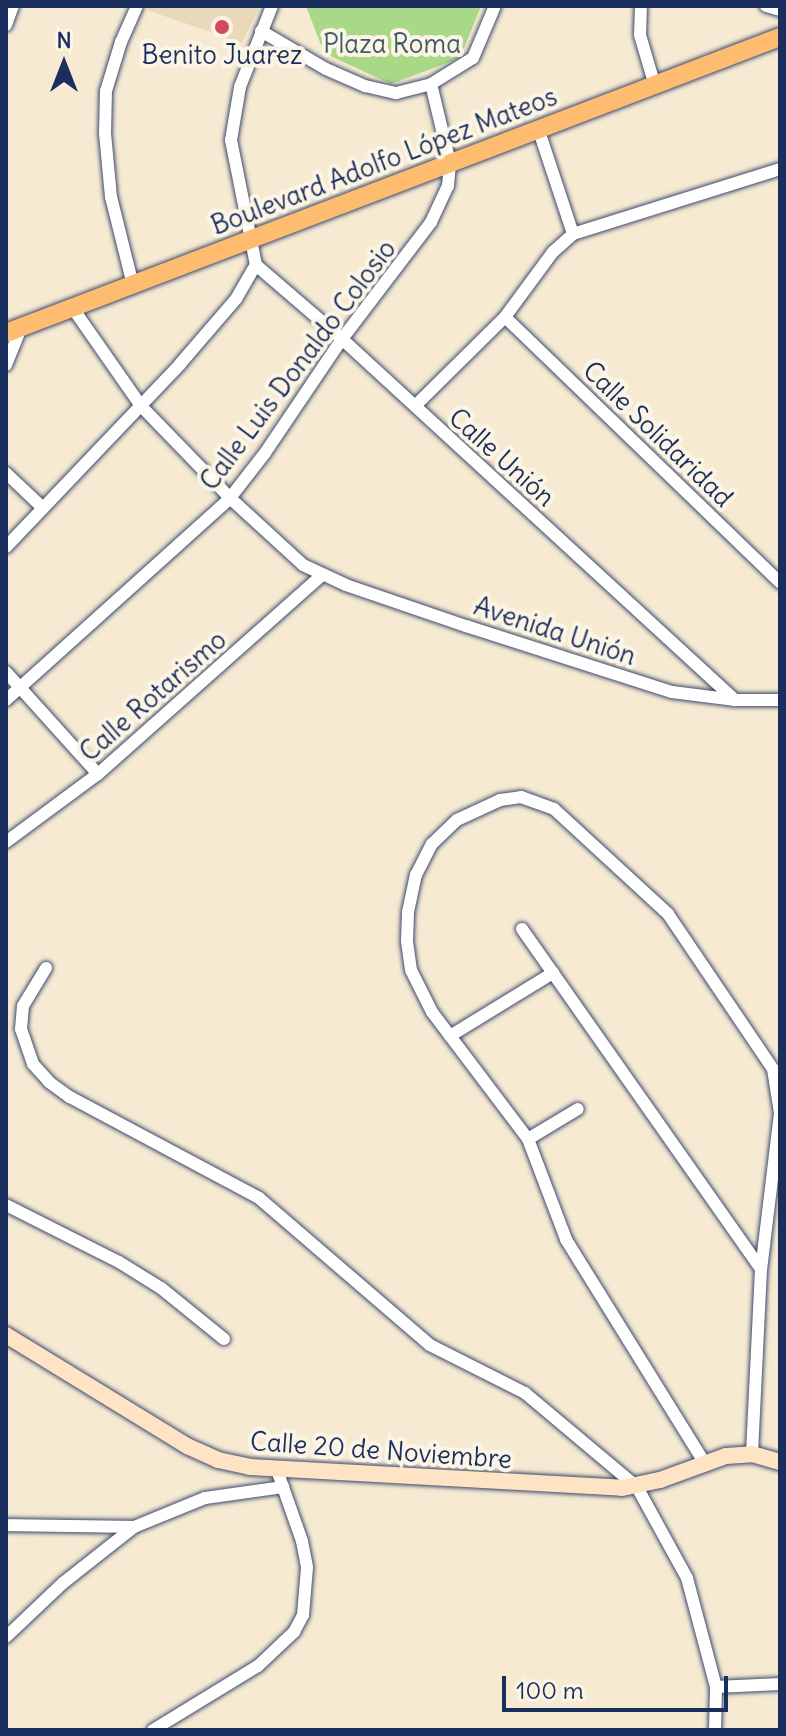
<!DOCTYPE html>
<html>
<head>
<meta charset="utf-8">
<style>
	body { margin:0 }
	#map { position:relative; width:786px; height:1736px; overflow:hidden; background:#f6ead2; font-family:Delius,sans-serif }
	div>[style] { position:absolute }
	.built>* { inset:0; background:#ead8ba }
	.green>* { inset:0; background:#a9d987 }
	.roads { filter:drop-shadow(0 0 2px #3c4b6f) drop-shadow(0 0 2px #3c4b6f) }
	.street>* { height:12px; margin:-6px; padding:0 6px; transform-origin:6px; border-radius:6px; background:#fff }
	.secondary>* { height:16px; margin:-8px; padding:0 8px; transform-origin:8px; border-radius:8px; background:#fee4c5 }
	.primary>* { height:18px; margin:-9px; padding:0 9px; transform-origin:9px; border-radius:9px; background:#fdbc6f }
	.dots>* { width:22px; height:22px; translate:-50% -50%; box-sizing:border-box; border:4px solid #fcf5e5; border-radius:50% }
	span { translate:-50% -50%; white-space:nowrap; text-align:center; line-height:1.15; -webkit-text-stroke:8px #fcf5e5; paint-order:stroke }
	.park-label { font-size:26px; color:#3e5a68 }
	.poi-label { font-size:26px; color:#1b2f5e }
	.street-label { font-size:26px; color:#1b2f5e }
	.frame { position:absolute; inset:0; border:8px solid #1b2f5e; pointer-events:none }
	.north { position:absolute; left:24px; top:24px; width:80px; height:80px; -webkit-text-stroke:6px #fcf5e5; paint-order:stroke; rotate:0deg; font-size:22px; font-weight:700; line-height:32px; text-align:center; color:#1b2f5e }
	.north::after { content:''; display:block; margin:auto; width:28px; height:36px; background:#1b2f5e; clip-path:polygon(50% 0,100% 100%,50% 72%,0 100%) }
	.scale { position:absolute; left:502px; top:1676px; width:226px; height:36px; box-sizing:border-box; border:4px solid #1b2f5e; border-top:0; padding-left:10px; font-size:24px; line-height:28px; white-space:nowrap; color:#1b2f5e; -webkit-text-stroke:6px #fcf5e5; paint-order:stroke }
</style>
</head>
<body>
<div id="map">
	<div class="built">
		<i style="clip-path:polygon(149px 6px,260px 6px,242px 43px,147px 10px)"></i>
	</div>
	<div class="green">
		<i style="clip-path:polygon(306px 6px,481px 6px,460px 58px,391px 84px,324px 53px)"></i>
	</div>
	<div class="roads">
		<div class="street">
			<i style="left:272px;top:6px;width:87px;rotate:111.6deg"></i>
			<i style="left:240px;top:87px;width:54px;rotate:99.6deg"></i>
			<i style="left:231px;top:140px;width:127px;rotate:78.7deg"></i>
			<i style="left:256px;top:265px;width:113px;rotate:40.7deg"></i>
			<i style="left:342px;top:339px;width:534px;rotate:42.57deg"></i>
			<i style="left:641px;top:6px;width:29px;rotate:92deg"></i>
			<i style="left:640px;top:35px;width:53px;rotate:73.6deg"></i>
			<i style="left:766px;top:6px;width:15px;rotate:16deg"></i>
			<i style="left:6px;top:25px;width:20px;rotate:-70deg"></i>
			<i style="left:261px;top:31px;width:75px;rotate:30.3deg"></i>
			<i style="left:326px;top:69px;width:43px;rotate:23.6deg"></i>
			<i style="left:365px;top:86px;width:32px;rotate:13deg"></i>
			<i style="left:396px;top:93px;width:36px;rotate:-14deg"></i>
			<i style="left:431px;top:84px;width:49px;rotate:-31.8deg"></i>
			<i style="left:473px;top:58px;width:56px;rotate:-67.1deg"></i>
			<i style="left:538px;top:128px;width:112px;rotate:71.7deg"></i>
			<i style="left:133px;top:285px;width:91px;rotate:-104deg"></i>
			<i style="left:111px;top:197px;width:63px;rotate:-95.4deg"></i>
			<i style="left:105px;top:134px;width:43px;rotate:-88.7deg"></i>
			<i style="left:106px;top:91px;width:51px;rotate:-73deg"></i>
			<i style="left:121px;top:42px;width:39px;rotate:-66deg"></i>
			<i style="left:72px;top:307px;width:121px;rotate:55.1deg"></i>
			<i style="left:141px;top:406px;width:128px;rotate:45.9deg"></i>
			<i style="left:230px;top:498px;width:99px;rotate:42.5deg"></i>
			<i style="left:303px;top:565px;width:47px;rotate:24.9deg"></i>
			<i style="left:346px;top:585px;width:127px;rotate:18.9deg"></i>
			<i style="left:466px;top:626px;width:216px;rotate:17.8deg"></i>
			<i style="left:672px;top:692px;width:64px;rotate:7.2deg"></i>
			<i style="left:735px;top:700px;width:45px"></i>
			<i style="left:505px;top:317px;width:383px;rotate:44deg"></i>
			<i style="left:6px;top:365px;width:40px;rotate:-68deg"></i>
			<i style="left:415px;top:406px;width:127px;rotate:-44.7deg"></i>
			<i style="left:505px;top:317px;width:81px;rotate:-53.6deg"></i>
			<i style="left:553px;top:252px;width:27px;rotate:-42deg"></i>
			<i style="left:573px;top:234px;width:217px;rotate:-17.4deg"></i>
			<i style="left:6px;top:473px;width:51px;rotate:43.4deg"></i>
			<i style="left:6px;top:547px;width:253px;rotate:-46.4deg"></i>
			<i style="left:180px;top:364px;width:86px;rotate:-49.3deg"></i>
			<i style="left:236px;top:299px;width:39px;rotate:-60deg"></i>
			<i style="left:6px;top:672px;width:137px;rotate:48deg"></i>
			<i style="left:6px;top:700px;width:302px;rotate:-42deg"></i>
			<i style="left:230px;top:498px;width:57px;rotate:-52.1deg"></i>
			<i style="left:265px;top:453px;width:138px;rotate:-56deg"></i>
			<i style="left:342px;top:339px;width:147px;rotate:-52.7deg"></i>
			<i style="left:431px;top:222px;width:40px;rotate:-65deg"></i>
			<i style="left:448px;top:186px;width:23px;rotate:-85deg"></i>
			<i style="left:450px;top:163px;width:81px;rotate:-103.5deg"></i>
			<i style="left:6px;top:842px;width:114px;rotate:-36.5deg"></i>
			<i style="left:98px;top:774px;width:300px;rotate:-41.6deg"></i>
			<i style="left:522px;top:929px;width:416px;rotate:54.9deg"></i>
			<i style="left:46px;top:968px;width:44px;rotate:121.2deg"></i>
			<i style="left:23px;top:1006px;width:23px;rotate:95deg"></i>
			<i style="left:21px;top:1029px;width:37px;rotate:71deg"></i>
			<i style="left:33px;top:1064px;width:24px;rotate:48deg"></i>
			<i style="left:49px;top:1082px;width:26px;rotate:36deg"></i>
			<i style="left:70px;top:1097px;width:214px;rotate:28.1deg"></i>
			<i style="left:259px;top:1198px;width:225px;rotate:40.7deg"></i>
			<i style="left:430px;top:1345px;width:106px;rotate:26.8deg"></i>
			<i style="left:525px;top:1393px;width:146px;rotate:40deg"></i>
			<i style="left:637px;top:1487px;width:104px;rotate:61.2deg"></i>
			<i style="left:687px;top:1578px;width:113px;rotate:75.1deg"></i>
			<i style="left:716px;top:1687px;width:43px;rotate:91.3deg"></i>
			<i style="left:450px;top:1036px;width:121px;rotate:-31.5deg"></i>
			<i style="left:528px;top:1139px;width:58px;rotate:-31deg"></i>
			<i style="left:6px;top:1205px;width:127px;rotate:26.8deg"></i>
			<i style="left:119px;top:1262px;width:49px;rotate:31.8deg"></i>
			<i style="left:161px;top:1288px;width:81px;rotate:39deg"></i>
			<i style="left:704px;top:1462px;width:262px;rotate:-121.8deg"></i>
			<i style="left:566px;top:1239px;width:107px;rotate:-110.8deg"></i>
			<i style="left:528px;top:1139px;width:159px;rotate:-127.1deg"></i>
			<i style="left:432px;top:1012px;width:47px;rotate:-116.6deg"></i>
			<i style="left:411px;top:970px;width:29px;rotate:-98deg"></i>
			<i style="left:407px;top:941px;width:29px;rotate:-88deg"></i>
			<i style="left:408px;top:912px;width:38px;rotate:-78deg"></i>
			<i style="left:416px;top:875px;width:35px;rotate:-63deg"></i>
			<i style="left:432px;top:844px;width:35px;rotate:-44deg"></i>
			<i style="left:457px;top:820px;width:47px;rotate:-24.9deg"></i>
			<i style="left:500px;top:800px;width:21px;rotate:-8deg"></i>
			<i style="left:521px;top:797px;width:35px;rotate:20deg"></i>
			<i style="left:554px;top:809px;width:155px;rotate:42.6deg"></i>
			<i style="left:668px;top:914px;width:187px;rotate:55.9deg"></i>
			<i style="left:773px;top:1069px;width:45px;rotate:81deg"></i>
			<i style="left:780px;top:1113px;width:157px;rotate:96.9deg"></i>
			<i style="left:761px;top:1269px;width:185px;rotate:92.8deg"></i>
			<i style="left:6px;top:1525px;width:128px;rotate:0.9deg"></i>
			<i style="left:6px;top:1637px;width:79px;rotate:-43.5deg"></i>
			<i style="left:63px;top:1583px;width:90px;rotate:-38.3deg"></i>
			<i style="left:134px;top:1527px;width:77px;rotate:-22.2deg"></i>
			<i style="left:205px;top:1498px;width:79px;rotate:-8deg"></i>
			<i style="left:716px;top:1687px;width:64px;rotate:-2.7deg"></i>
			<i style="left:153px;top:1730px;width:123px;rotate:-31.4deg"></i>
			<i style="left:258px;top:1666px;width:50px;rotate:-43.4deg"></i>
			<i style="left:294px;top:1632px;width:19px;rotate:-62deg"></i>
			<i style="left:303px;top:1615px;width:48px;rotate:-85.2deg"></i>
			<i style="left:307px;top:1567px;width:26px;rotate:-101deg"></i>
			<i style="left:302px;top:1541px;width:75px;rotate:-109.4deg"></i>
		</div>
		<div class="secondary">
			<i style="left:6px;top:1335px;width:212px;rotate:31.5deg"></i>
			<i style="left:187px;top:1446px;width:34px;rotate:24deg"></i>
			<i style="left:218px;top:1460px;width:33px;rotate:12deg"></i>
			<i style="left:250px;top:1467px;width:373px;rotate:3.2deg"></i>
			<i style="left:622px;top:1488px;width:39px;rotate:-12deg"></i>
			<i style="left:660px;top:1480px;width:70px;rotate:-20deg"></i>
			<i style="left:726px;top:1456px;width:26px;rotate:-4deg"></i>
			<i style="left:752px;top:1454px;width:29px;rotate:16deg"></i>
		</div>
		<div class="primary">
			<i style="left:6px;top:333px;width:829px;rotate:-20.93deg"></i>
		</div>
	</div>
	<div class="dots">
		<i style="left:222px;top:27px;background:#d1495b"></i>
	</div>
	<div class="park-label">
		<span style="left:392px;top:44px">Plaza Roma</span>
	</div>
	<div class="poi-label">
		<span style="left:222px;top:55px">Benito Juarez</span>
	</div>
	<div class="street-label">
		<span style="left:384px;top:161px;rotate:-21deg">Boulevard Adolfo López Mateos</span>
		<span style="left:298px;top:365px;rotate:-53deg">Calle Luis Donaldo Colosio</span>
		<span style="left:658px;top:434px;rotate:44deg">Calle Solidaridad</span>
		<span style="left:502px;top:457px;rotate:42deg">Calle Unión</span>
		<span style="left:555px;top:631px;rotate:18deg">Avenida Unión</span>
		<span style="left:153px;top:696px;rotate:-41deg">Calle Rotarismo</span>
		<span style="left:381px;top:1450px;rotate:4deg">Calle 20 de Noviembre</span>
	</div>
	<div class="frame"></div>
	<div class="north">N</div>
	<div class="scale">100 m</div>
</div>
</body>
</html>
